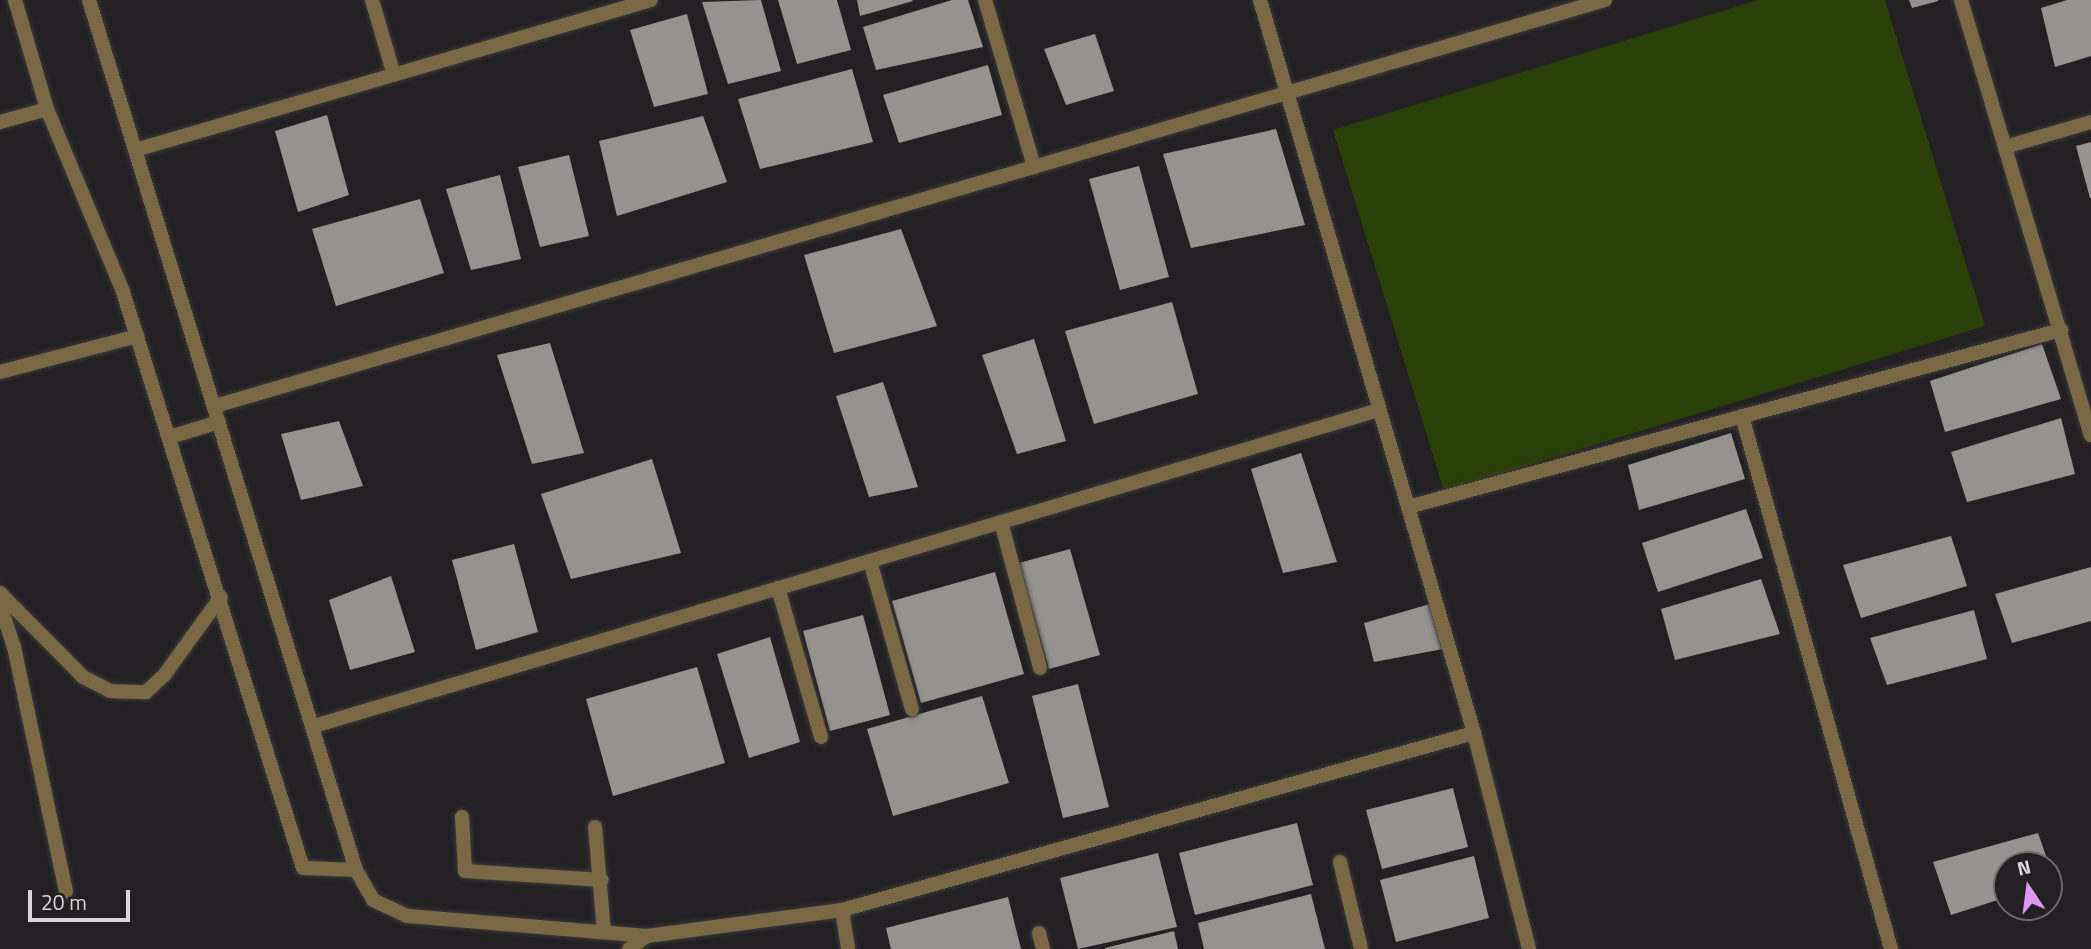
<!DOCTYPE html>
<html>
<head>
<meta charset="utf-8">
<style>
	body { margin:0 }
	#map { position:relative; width:2091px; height:949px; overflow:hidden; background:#222022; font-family:"Titillium Web",sans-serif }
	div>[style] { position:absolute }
	.green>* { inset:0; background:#2b3f08 }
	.building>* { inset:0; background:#959390 }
	.roads { filter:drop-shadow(0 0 2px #3c3a3c) drop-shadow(0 0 2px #3c3a3c) }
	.service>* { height:14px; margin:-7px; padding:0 7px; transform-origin:7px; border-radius:7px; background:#7a6845 }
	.minor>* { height:14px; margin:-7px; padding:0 7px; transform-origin:7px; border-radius:7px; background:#7a6845 }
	span { translate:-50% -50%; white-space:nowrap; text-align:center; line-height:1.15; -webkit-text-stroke:7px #222022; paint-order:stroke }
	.north { position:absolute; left:1993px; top:851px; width:70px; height:70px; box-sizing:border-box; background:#222022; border:2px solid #6b6a6b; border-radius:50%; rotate:347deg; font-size:19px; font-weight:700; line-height:28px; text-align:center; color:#d9d8d9 }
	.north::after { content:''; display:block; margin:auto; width:24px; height:32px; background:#dc99f4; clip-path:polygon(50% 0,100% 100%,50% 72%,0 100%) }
	.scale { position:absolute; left:28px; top:890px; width:102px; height:32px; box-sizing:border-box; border:4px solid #d9d8d9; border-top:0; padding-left:9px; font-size:21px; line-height:24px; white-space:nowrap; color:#d9d8d9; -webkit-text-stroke:5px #222022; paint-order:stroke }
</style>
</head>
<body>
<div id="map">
	<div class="green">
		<i style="clip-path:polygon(1758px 0,1885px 0,1985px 326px,1444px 491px,1333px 130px)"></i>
	</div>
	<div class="building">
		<i style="clip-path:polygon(761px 0,781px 71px,728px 84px,702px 2px)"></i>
		<i style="clip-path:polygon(778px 0,837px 0,851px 50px,797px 64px)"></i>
		<i style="clip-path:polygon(857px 0,912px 0,913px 1px,860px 16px)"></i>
		<i style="clip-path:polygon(952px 0,968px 0,983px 47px,876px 70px,863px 27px)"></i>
		<i style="clip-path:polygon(1909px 0,1938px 0,1938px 1px,1912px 8px)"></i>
		<i style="clip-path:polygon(2067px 0,2091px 0,2091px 56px,2055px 67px,2041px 8px)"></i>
		<i style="clip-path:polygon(687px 14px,708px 94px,654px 107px,630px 30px)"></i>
		<i style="clip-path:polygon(1095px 34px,1114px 91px,1066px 105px,1044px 49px)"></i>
		<i style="clip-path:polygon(988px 65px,1002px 115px,899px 143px,883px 95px)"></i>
		<i style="clip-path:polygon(852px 69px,873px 142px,760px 169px,738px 99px)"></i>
		<i style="clip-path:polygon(327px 115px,349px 195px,298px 212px,275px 131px)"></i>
		<i style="clip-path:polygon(703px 116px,727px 182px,617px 216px,599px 141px)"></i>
		<i style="clip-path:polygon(1276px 129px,1305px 225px,1191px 248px,1163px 154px)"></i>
		<i style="clip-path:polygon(2091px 142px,2091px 198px,2090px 198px,2076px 146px)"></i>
		<i style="clip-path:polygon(569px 155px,589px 236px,540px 247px,518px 167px)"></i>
		<i style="clip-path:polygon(1139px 166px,1169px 277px,1120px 290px,1089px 179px)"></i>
		<i style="clip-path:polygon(500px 175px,521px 259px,471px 270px,446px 189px)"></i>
		<i style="clip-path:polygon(420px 199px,444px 273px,336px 306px,312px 229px)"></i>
		<i style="clip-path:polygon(901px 229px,937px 326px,834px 353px,804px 255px)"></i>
		<i style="clip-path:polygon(1172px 302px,1198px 394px,1094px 424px,1065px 331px)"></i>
		<i style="clip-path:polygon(1034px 339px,1066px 441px,1017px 454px,982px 355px)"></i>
		<i style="clip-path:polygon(550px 343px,584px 453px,532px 464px,497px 355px)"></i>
		<i style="clip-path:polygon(2042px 344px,2061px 399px,1945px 432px,1930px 381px)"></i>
		<i style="clip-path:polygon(883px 382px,918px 487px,869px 497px,836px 396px)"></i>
		<i style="clip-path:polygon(2061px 418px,2075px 474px,1967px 502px,1951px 452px)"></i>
		<i style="clip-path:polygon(339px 421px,363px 486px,301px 500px,281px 434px)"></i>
		<i style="clip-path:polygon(1731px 433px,1745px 479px,1639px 510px,1628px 465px)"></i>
		<i style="clip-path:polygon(1301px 453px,1337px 562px,1283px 573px,1251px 469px)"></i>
		<i style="clip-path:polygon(652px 459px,681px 553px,571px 579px,541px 494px)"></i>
		<i style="clip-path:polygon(1746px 509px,1763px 558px,1658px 592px,1642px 543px)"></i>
		<i style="clip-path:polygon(1951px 536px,1967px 586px,1861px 618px,1843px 565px)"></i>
		<i style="clip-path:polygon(514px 544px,538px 632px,476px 650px,452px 560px)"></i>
		<i style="clip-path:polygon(1070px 549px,1100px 655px,1049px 669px,1019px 563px)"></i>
		<i style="clip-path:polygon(2091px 567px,2091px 621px,2012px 643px,1995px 594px)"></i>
		<i style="clip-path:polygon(995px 572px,1024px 674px,921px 703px,892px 601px)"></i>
		<i style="clip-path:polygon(391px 576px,415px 652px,350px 670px,329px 600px)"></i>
		<i style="clip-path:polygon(1761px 579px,1780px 634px,1675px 660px,1661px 609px)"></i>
		<i style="clip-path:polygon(1430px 604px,1443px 649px,1374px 662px,1364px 623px)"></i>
		<i style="clip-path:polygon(1974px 610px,1987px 659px,1887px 685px,1870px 638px)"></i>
		<i style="clip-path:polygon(863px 615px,890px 715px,830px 731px,803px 631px)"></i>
		<i style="clip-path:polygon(770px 637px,800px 742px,749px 758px,717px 654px)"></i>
		<i style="clip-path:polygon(697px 667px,725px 763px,613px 796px,586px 699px)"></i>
		<i style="clip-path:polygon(1078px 684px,1109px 807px,1063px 818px,1032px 696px)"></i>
		<i style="clip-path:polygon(982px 696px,1009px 783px,893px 816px,867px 729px)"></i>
		<i style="clip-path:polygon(1453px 788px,1468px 847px,1382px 869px,1366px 810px)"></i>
		<i style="clip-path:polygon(1297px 823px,1313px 885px,1195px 915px,1179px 853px)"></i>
		<i style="clip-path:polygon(2038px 833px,2049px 865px,2007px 865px,2007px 897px,1951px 915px,1933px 862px)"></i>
		<i style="clip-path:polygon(1158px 853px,1177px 927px,1078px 949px,1060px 878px)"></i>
		<i style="clip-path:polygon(1474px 856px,1489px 918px,1396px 942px,1380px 880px)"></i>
		<i style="clip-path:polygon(2049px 868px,2054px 882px,2049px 884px)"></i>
		<i style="clip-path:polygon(1311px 894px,1325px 949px,1204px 949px,1198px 923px)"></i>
		<i style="clip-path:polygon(1008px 897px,1021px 949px,891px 949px,886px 928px)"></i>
		<i style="clip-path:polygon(1174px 931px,1178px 949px,1105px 949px,1105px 948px)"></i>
	</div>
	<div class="roads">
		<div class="service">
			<i style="left:842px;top:910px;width:39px;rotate:81deg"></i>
			<i style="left:629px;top:949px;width:22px;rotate:-36deg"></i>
		</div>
		<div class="minor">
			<i style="left:15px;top:0;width:114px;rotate:73.6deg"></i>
			<i style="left:89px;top:0;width:910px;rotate:72.94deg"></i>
			<i style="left:356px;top:870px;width:34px;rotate:60deg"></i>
			<i style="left:373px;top:900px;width:38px;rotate:25deg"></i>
			<i style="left:408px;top:916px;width:240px;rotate:4.8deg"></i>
			<i style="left:647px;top:936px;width:197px;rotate:-7.6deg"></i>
			<i style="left:842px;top:910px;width:656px;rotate:-15.65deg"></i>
			<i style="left:372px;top:0;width:78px;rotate:73.7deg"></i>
			<i style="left:985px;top:0;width:174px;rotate:73.6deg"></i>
			<i style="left:1260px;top:0;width:764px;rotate:73.72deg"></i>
			<i style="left:1474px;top:733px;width:223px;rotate:75.7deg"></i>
			<i style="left:1961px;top:0;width:454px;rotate:73.4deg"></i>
			<i style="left:0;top:122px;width:49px;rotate:-15.5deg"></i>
			<i style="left:47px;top:109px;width:198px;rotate:67.4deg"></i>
			<i style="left:123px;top:292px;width:603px;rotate:72.65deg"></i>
			<i style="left:303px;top:868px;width:53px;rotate:2.2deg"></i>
			<i style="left:2005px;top:147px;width:90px;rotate:-16.2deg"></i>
			<i style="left:135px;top:150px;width:537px;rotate:-16.21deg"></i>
			<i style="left:0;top:372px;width:142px;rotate:-14.7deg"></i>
			<i style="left:215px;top:406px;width:1448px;rotate:-16.28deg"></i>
			<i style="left:1742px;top:416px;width:553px;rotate:74.38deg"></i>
			<i style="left:170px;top:437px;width:51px;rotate:-17deg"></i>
			<i style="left:1408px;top:507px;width:677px;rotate:-15.17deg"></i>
			<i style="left:1001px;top:522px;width:151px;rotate:75deg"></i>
			<i style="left:870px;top:561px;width:154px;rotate:74.2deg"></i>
			<i style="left:778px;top:588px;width:155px;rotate:73.9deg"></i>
			<i style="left:0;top:593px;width:118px;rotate:45.3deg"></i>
			<i style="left:83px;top:677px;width:30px;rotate:27deg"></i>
			<i style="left:110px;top:691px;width:36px;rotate:2deg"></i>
			<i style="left:146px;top:692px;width:26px;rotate:-43deg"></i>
			<i style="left:165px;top:674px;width:95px;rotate:-54deg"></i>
			<i style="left:0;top:605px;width:44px;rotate:71.6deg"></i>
			<i style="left:14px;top:647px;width:250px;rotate:78deg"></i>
			<i style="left:314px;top:726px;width:1111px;rotate:-16.53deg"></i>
			<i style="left:462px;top:817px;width:54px;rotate:86.8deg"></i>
			<i style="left:465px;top:871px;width:137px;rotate:3.8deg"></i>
			<i style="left:595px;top:827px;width:105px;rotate:85.1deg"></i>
			<i style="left:1340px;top:862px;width:89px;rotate:76.4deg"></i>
			<i style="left:1039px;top:933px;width:16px;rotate:76deg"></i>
		</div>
	</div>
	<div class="north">N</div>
	<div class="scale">20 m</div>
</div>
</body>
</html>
